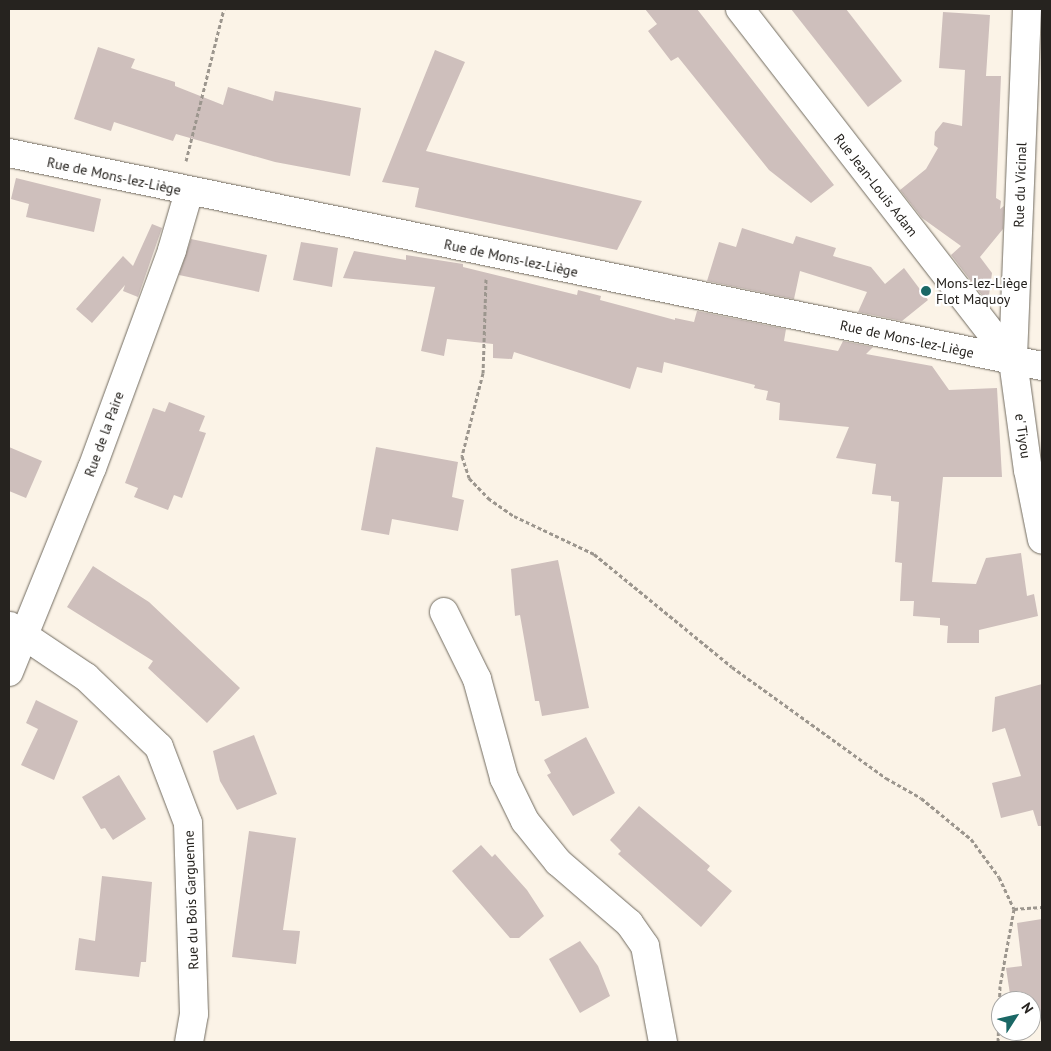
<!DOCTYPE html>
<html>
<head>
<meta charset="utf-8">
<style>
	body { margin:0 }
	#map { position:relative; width:1051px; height:1051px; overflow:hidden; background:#fbf3e7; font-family:"PT Sans",sans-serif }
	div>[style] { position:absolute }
	.building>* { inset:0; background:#cebfbc }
	.path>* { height:3px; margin-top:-1.5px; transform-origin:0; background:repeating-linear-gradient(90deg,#9c968e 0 4px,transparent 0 6.5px) }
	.roads { filter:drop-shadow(0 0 1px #716b60) drop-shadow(0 0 1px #716b60) }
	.minor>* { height:28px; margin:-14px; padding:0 14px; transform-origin:14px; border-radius:14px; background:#fff }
	.dots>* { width:14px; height:14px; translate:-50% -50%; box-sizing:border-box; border:2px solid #fff; border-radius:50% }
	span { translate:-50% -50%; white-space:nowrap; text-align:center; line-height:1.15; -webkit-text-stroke:4.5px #fff; paint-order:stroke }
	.street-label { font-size:14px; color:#26231f }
	.poi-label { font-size:14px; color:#26231f }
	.left { translate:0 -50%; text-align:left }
	.frame { position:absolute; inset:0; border:10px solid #26231f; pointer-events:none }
	.north { position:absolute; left:991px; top:991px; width:50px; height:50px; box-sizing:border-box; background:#fff; border:1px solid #a8a7a5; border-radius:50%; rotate:55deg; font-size:14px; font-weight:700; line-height:20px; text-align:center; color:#26231f }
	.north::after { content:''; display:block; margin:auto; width:18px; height:22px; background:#1a6765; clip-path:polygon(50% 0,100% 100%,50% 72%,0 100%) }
</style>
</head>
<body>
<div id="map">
	<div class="building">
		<i style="clip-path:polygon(645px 9px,697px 9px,834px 185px,811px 203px,769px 170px,678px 57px,671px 61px,648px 31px,657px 24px)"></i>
		<i style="clip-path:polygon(791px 9px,846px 9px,902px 81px,868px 107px)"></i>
		<i style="clip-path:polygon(943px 12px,990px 15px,986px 76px,1001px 76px,996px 198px,1001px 201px,1000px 209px,1004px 206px,1003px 229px,980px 257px,992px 273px,988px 303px,951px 255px,961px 246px,922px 218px,900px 190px,926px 169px,938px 148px,934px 145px,935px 132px,943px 122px,962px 126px,965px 70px,939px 68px)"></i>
		<i style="clip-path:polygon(98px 47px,135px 59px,131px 68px,175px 82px,175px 86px,223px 105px,228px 87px,273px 101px,275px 91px,361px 108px,350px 176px,275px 162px,176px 134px,173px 141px,114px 122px,111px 131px,74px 119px)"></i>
		<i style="clip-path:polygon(435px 50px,465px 62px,426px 151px,642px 201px,617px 250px,415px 207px,419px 188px,382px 182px)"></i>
		<i style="clip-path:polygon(16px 178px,101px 199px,94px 232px,26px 217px,29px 204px,11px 199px)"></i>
		<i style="clip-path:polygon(152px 224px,162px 228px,138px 297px,123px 291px,125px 285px,92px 323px,76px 309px,123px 256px,133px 266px)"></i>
		<i style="clip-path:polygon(742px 228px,793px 244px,796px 236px,836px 248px,833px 256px,871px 267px,885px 284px,904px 268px,928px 300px,902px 321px,858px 312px,867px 292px,800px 271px,794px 299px,707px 281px,719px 242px,736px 247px)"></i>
		<i style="clip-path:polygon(191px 239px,267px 255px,259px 292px,179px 275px)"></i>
		<i style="clip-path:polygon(301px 242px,338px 248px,332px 287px,293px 280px)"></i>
		<i style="clip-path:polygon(354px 251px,406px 260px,406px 255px,463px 264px,463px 267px,577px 295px,578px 290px,601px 296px,600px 300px,675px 320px,675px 318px,694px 322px,697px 311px,786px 329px,784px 341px,838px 351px,843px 341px,873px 347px,866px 354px,932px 366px,949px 390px,997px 388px,1002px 477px,943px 477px,932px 582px,976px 584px,986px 558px,1021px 553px,1027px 596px,1034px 594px,1038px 616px,979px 630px,979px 643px,947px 643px,948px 626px,940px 625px,940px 618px,913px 616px,914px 601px,900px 601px,902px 563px,895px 562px,899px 502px,891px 501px,891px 496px,872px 494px,876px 464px,836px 458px,849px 427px,779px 420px,780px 403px,766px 400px,768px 391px,754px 388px,755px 385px,664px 362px,662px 373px,637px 367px,630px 389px,514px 352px,512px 359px,493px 358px,493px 344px,447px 339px,444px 356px,421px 351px,435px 287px,343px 278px)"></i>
		<i style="clip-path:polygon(169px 402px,205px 416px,199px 431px,206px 433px,182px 498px,174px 495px,168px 510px,134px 497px,138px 488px,125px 483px,153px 408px,165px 412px)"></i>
		<i style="clip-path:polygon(9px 447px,42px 461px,26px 498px,9px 491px)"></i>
		<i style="clip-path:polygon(376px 447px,458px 462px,452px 497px,464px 500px,458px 531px,392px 519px,389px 535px,361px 530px)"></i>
		<i style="clip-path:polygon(558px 560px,589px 708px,542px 716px,539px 701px,535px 701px,520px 615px,515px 616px,511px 569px)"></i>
		<i style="clip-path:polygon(93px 566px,149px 602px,240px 688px,207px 723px,148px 668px,153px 661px,67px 607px)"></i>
		<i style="clip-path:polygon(1042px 684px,1042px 826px,1038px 826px,1033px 810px,1001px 818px,992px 783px,1021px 776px,1005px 728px,992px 732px,995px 697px)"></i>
		<i style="clip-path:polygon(36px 700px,78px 721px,54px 780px,21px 765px,38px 729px,26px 723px)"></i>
		<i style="clip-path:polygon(254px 735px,277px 794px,237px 810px,220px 781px,213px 751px)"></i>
		<i style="clip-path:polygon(586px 737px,615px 793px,573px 816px,547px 775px,551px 773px,544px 760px)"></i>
		<i style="clip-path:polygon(119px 775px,146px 819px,113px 840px,105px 828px,101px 829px,82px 797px)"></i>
		<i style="clip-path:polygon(639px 806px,710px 866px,707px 870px,732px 891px,701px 927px,618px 854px,621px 851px,610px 840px)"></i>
		<i style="clip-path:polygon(249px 831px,296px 838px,283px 930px,300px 931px,296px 964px,232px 957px)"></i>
		<i style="clip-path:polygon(481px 845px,492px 857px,495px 854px,527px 890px,544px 916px,519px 938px,510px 938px,452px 871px)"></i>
		<i style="clip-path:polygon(102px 876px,152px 882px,146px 962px,141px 962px,139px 977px,75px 970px,79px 938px,95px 941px)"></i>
		<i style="clip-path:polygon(1042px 919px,1042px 1015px,1031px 1015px,1031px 1001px,1011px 1001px,1006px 968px,1022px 966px,1017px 923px)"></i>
		<i style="clip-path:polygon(580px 941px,598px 966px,610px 996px,580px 1013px,549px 959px)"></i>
	</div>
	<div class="path">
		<i style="left:186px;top:161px;width:157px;rotate:-76deg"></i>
		<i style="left:486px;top:279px;width:94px;rotate:91.8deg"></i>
		<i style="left:483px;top:373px;width:86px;rotate:104.2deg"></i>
		<i style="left:462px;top:456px;width:23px;rotate:72deg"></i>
		<i style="left:469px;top:478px;width:28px;rotate:46deg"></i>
		<i style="left:488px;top:498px;width:32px;rotate:35deg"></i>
		<i style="left:514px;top:516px;width:89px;rotate:25.4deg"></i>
		<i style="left:594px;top:554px;width:178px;rotate:39.3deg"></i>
		<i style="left:732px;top:667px;width:190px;rotate:35.8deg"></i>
		<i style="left:886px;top:778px;width:40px;rotate:29.7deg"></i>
		<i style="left:921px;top:798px;width:65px;rotate:39.4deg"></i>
		<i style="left:971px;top:839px;width:47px;rotate:53.6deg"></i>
		<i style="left:999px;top:877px;width:35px;rotate:65deg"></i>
		<i style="left:1014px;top:909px;width:78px;rotate:100.3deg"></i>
		<i style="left:1000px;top:986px;width:56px;rotate:92deg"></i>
		<i style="left:1014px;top:909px;width:28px;rotate:-4deg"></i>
	</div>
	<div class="roads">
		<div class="minor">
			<i style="left:740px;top:9px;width:445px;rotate:52.2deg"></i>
			<i style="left:1027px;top:9px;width:352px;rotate:92.3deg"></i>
			<i style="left:1013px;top:361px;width:110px;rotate:82.2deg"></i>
			<i style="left:1028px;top:470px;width:71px;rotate:78.7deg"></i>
			<i style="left:9px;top:153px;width:1055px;rotate:11.65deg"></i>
			<i style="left:444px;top:612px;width:75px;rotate:63.8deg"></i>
			<i style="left:477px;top:679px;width:103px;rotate:74.7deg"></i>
			<i style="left:504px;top:778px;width:48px;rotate:64deg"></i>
			<i style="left:525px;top:821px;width:53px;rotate:51.2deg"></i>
			<i style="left:558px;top:862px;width:94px;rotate:40.7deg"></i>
			<i style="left:629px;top:923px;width:28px;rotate:55deg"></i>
			<i style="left:645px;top:946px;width:98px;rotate:79.4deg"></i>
			<i style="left:10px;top:626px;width:92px;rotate:33.9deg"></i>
			<i style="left:86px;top:677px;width:101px;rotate:43.8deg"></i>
			<i style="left:159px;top:747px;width:81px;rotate:69.1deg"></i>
			<i style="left:188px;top:823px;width:191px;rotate:88.2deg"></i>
			<i style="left:194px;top:1014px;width:28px;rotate:100deg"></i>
			<i style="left:9px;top:672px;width:220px;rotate:-67.9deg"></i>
			<i style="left:92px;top:468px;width:232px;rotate:-69.8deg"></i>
			<i style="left:172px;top:250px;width:60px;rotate:-73.7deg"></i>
		</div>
	</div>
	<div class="dots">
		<i style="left:926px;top:291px;background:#1a6765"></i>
	</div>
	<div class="street-label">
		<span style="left:114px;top:176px;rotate:12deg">Rue de Mons-lez-Liège</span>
		<span style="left:876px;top:185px;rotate:52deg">Rue Jean-Louis Adam</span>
		<span style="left:1020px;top:185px;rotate:-88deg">Rue du Vicinal</span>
		<span style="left:511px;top:258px;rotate:12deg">Rue de Mons-lez-Liège</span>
		<span style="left:907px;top:339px;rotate:12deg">Rue de Mons-lez-Liège</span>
		<span style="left:104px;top:434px;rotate:-70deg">Rue de la Paire</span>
		<span style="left:1023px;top:436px;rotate:82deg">e' Tiyou</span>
		<span style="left:191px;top:900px;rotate:-92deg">Rue du Bois Garguenne</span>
	</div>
	<div class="poi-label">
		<span class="left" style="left:936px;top:291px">Mons-lez-Liège<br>Flot Maquoy</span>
	</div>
	<div class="frame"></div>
	<div class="north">N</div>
</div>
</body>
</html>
